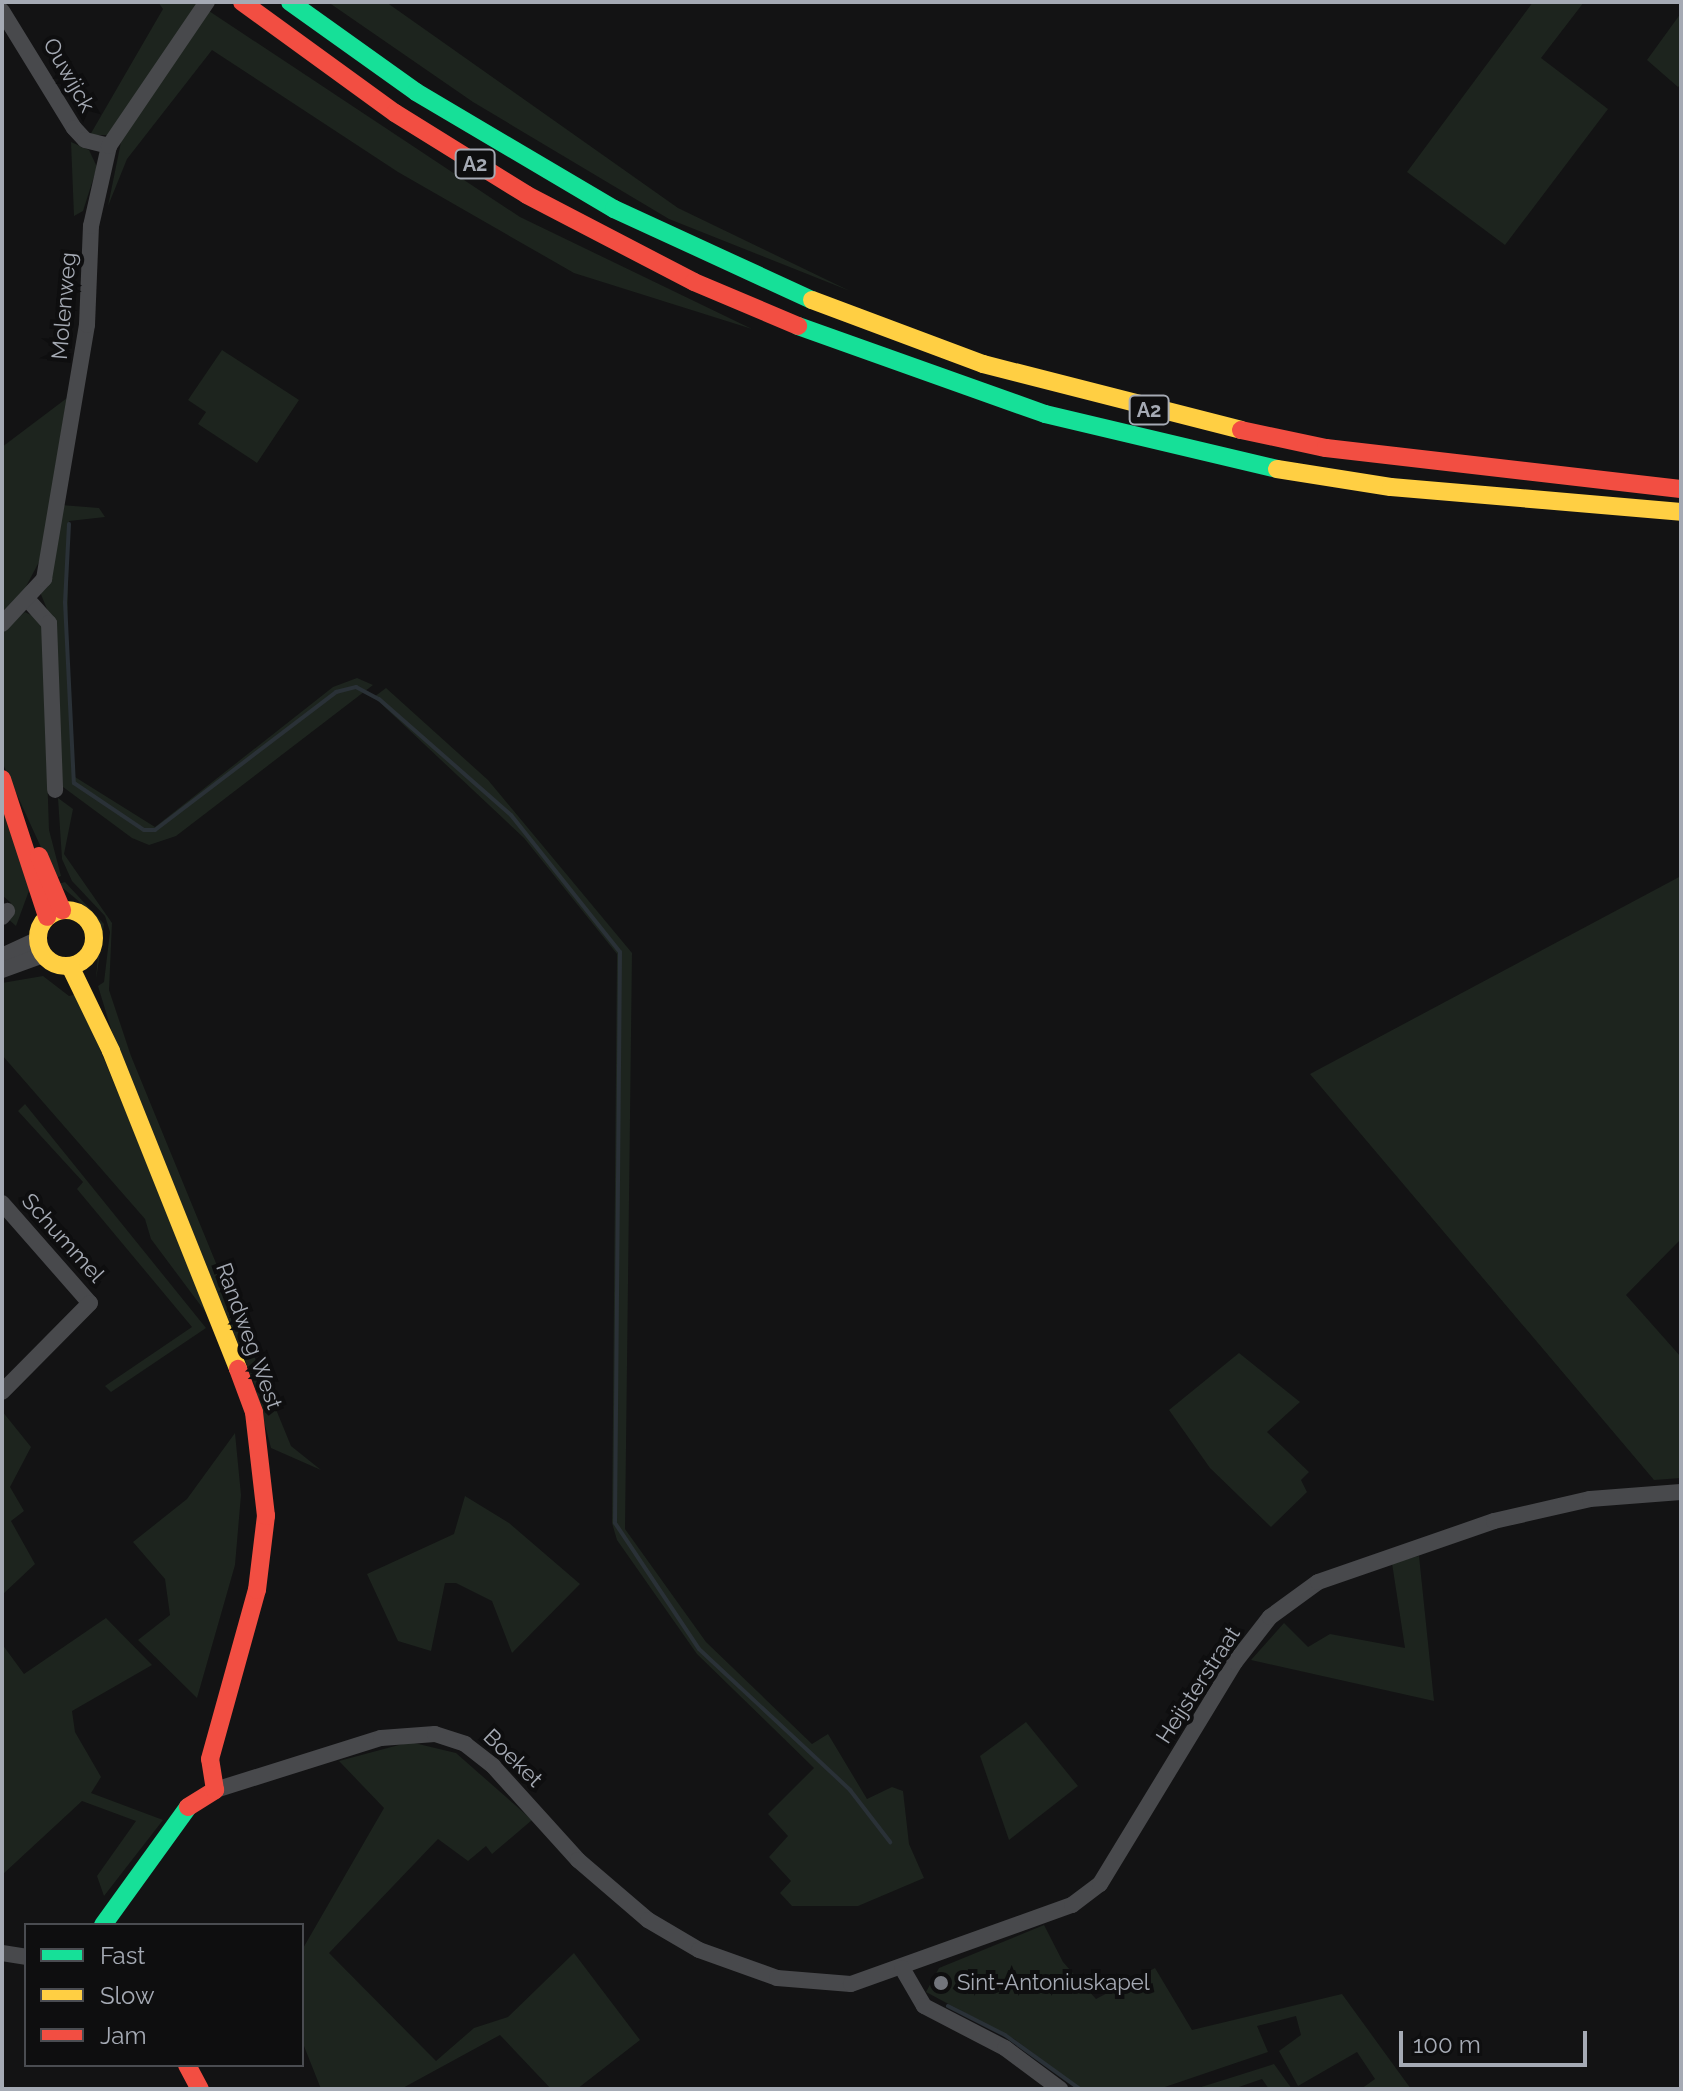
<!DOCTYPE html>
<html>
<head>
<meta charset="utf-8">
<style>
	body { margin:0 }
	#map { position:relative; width:1683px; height:2091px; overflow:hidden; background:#131314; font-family:Raleway,sans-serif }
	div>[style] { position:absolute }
	.green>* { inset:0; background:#1d241e }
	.stream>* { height:4px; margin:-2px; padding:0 2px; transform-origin:2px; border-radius:2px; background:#2a3137 }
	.street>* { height:16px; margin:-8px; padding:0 8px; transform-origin:8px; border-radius:8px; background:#48494c }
	.fast>* { height:18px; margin:-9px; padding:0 9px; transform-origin:9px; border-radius:9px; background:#16e098 }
	.slow>* { height:18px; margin:-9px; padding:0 9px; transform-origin:9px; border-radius:9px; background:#ffcf43 }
	.slow>.ring { margin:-9px; padding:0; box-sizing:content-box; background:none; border:18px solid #ffcf43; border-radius:50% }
	.jam>* { height:18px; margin:-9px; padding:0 9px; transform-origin:9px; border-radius:9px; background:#f24e42 }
	.dots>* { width:22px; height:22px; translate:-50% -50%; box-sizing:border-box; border:4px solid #0e0e0f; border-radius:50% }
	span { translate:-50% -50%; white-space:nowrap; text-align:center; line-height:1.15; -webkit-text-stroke:8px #0e0e0f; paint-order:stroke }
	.shield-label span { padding:2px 6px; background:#0e0e0f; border:2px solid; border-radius:6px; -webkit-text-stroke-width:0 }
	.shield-label { font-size:20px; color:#a5aab4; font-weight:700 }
	.street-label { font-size:22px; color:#a5aab4 }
	.poi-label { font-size:22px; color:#a5aab4 }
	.left { translate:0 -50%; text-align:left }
	.frame { position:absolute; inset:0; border:4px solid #a5aab4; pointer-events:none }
	.legend { position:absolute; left:24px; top:1923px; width:280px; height:144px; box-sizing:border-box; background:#0e0e0f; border:2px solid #4a4c51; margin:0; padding:10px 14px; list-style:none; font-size:24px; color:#a5aab4 }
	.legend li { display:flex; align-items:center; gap:16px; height:40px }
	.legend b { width:40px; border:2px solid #4a4c51 }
	.scale { position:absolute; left:1399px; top:2031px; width:188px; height:36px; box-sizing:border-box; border:4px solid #a5aab4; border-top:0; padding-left:10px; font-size:24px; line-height:28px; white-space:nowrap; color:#a5aab4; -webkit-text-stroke:6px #0e0e0f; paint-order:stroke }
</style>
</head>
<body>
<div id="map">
	<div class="green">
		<i style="clip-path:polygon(158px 2px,199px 4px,109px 135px,90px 135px,163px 9px)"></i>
		<i style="clip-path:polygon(328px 2px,386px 2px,678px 208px,850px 291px,669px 219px,473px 102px)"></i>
		<i style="clip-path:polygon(1533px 2px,1584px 2px,1541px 58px,1608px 109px,1505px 245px,1407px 172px)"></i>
		<i style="clip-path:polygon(209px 11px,520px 217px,752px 329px,574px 273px,398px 172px,212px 50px,127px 159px,108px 206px,122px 137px)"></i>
		<i style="clip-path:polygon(1681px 13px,1681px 84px,1678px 87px,1647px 60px)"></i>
		<i style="clip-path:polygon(71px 142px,89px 150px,97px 167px,83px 211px,74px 216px)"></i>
		<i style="clip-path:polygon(222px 350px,299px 400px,257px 463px,198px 424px,206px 412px,188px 400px)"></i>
		<i style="clip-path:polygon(67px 398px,40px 560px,20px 598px,2px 612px,2px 447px)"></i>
		<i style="clip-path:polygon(61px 505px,99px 508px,105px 517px,69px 521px,67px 651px,75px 777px,155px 827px,333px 687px,357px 678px,373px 685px,176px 836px,149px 845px,132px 838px,59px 784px,49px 614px,40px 592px)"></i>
		<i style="clip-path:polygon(25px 612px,42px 621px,49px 830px,61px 876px,55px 878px,2px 762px,2px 631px)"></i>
		<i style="clip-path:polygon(386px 688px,488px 780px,632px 953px,625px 1529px,706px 1642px,812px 1744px,828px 1734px,867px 1799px,892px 1787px,903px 1791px,909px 1844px,924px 1878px,858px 1906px,792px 1906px,780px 1893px,791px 1881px,769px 1857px,788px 1836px,768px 1814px,814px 1768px,697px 1654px,617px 1540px,612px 1523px,617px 954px,524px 838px,374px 697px)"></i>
		<i style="clip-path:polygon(2px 798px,30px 888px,16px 926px,7px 918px,11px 903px,2px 895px)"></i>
		<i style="clip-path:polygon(58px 798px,73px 809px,64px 854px,112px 923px,109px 990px,131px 1056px,291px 1446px,321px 1470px,271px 1448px,254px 1383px,112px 1032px,98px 986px,104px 982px,110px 932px,105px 916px,72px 881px,62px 859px)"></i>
		<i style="clip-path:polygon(1681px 876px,1681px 1239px,1626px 1295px,1681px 1357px,1681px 1478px,1654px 1480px,1310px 1074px)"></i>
		<i style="clip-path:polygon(65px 882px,104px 924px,96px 980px,100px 928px,93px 913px,58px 884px)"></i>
		<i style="clip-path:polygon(43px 976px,69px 996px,77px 994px,213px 1322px,151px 1239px,145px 1219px,2px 1055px,2px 983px)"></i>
		<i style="clip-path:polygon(25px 1104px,206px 1328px,111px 1392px,105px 1386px,192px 1327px,77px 1189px,83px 1182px,18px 1111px)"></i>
		<i style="clip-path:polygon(1239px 1353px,1300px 1402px,1267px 1432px,1309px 1472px,1301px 1480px,1307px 1492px,1271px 1527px,1210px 1468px,1169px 1410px)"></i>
		<i style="clip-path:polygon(2px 1411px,31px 1447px,10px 1487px,24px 1511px,11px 1521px,35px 1564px,2px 1595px)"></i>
		<i style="clip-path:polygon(235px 1433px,241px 1495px,235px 1565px,197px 1698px,138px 1640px,170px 1615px,165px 1579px,133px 1542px,187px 1499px)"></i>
		<i style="clip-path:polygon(465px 1496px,509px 1523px,580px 1584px,512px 1653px,492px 1601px,456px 1583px,445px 1583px,431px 1651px,398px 1641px,367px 1574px,454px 1534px)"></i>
		<i style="clip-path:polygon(1419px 1556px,1434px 1701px,1251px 1660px,1284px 1623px,1308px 1647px,1330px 1634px,1405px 1648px,1392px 1563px)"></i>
		<i style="clip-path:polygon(106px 1618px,152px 1665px,72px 1711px,75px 1732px,101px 1777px,91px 1793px,163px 1820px,104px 1896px,97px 1876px,136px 1821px,82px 1801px,2px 1875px,2px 1644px,24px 1674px)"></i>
		<i style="clip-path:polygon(1026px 1722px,1078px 1786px,1009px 1840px,980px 1756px)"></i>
		<i style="clip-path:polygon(410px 1742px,456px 1753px,532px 1820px,492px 1854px,486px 1846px,468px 1861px,438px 1839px,329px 1953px,436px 2061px,474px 2028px,508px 2017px,574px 1953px,640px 2040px,577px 2089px,551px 2089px,500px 2035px,401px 2089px,321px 2089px,302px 2041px,302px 1950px,384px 1808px,339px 1761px)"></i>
		<i style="clip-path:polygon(1044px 1925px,1063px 1962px,1096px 1999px,1155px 1968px,1192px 2030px,1342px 1994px,1411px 2089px,1361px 2089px,1375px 2079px,1357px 2052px,1298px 2086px,1279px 2051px,1301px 2035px,1296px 2016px,1257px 2026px,1268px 2052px,1159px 2089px,1081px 2089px,1014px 2039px,926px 1992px,939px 1968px)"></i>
		<i style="clip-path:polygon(1274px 2064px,1292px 2089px,1269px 2089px,1262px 2079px,1233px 2089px,1195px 2089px)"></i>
	</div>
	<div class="stream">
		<i style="left:69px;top:524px;width:78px;rotate:92.9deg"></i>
		<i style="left:65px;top:602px;width:181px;rotate:87.2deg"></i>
		<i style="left:74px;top:783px;width:84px;rotate:33.9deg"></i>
		<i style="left:144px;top:830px;width:11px"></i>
		<i style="left:155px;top:830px;width:228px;rotate:-37.3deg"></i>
		<i style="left:336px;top:692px;width:21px;rotate:-14deg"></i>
		<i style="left:356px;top:687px;width:26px;rotate:28deg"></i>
		<i style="left:379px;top:699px;width:176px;rotate:41.3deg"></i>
		<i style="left:511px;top:815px;width:175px;rotate:51.5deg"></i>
		<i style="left:620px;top:952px;width:571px;rotate:90.5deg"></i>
		<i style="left:615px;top:1523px;width:151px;rotate:56.3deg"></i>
		<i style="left:699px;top:1649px;width:207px;rotate:43deg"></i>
		<i style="left:850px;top:1790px;width:66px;rotate:52.4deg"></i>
		<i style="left:948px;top:2006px;width:64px;rotate:27deg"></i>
		<i style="left:1005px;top:2035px;width:92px;rotate:35.8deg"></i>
	</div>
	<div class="street">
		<i style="left:2px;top:11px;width:137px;rotate:58.4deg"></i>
		<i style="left:74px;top:128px;width:16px;rotate:47deg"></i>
		<i style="left:85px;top:140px;width:25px;rotate:14deg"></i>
		<i style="left:29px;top:601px;width:30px;rotate:48deg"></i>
		<i style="left:49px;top:623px;width:167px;rotate:87.9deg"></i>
		<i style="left:2px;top:624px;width:62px;rotate:-47deg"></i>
		<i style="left:44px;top:579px;width:258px;rotate:-80.4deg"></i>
		<i style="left:87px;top:325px;width:99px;rotate:-87.7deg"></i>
		<i style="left:91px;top:226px;width:82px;rotate:-77.3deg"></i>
		<i style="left:109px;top:146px;width:174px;rotate:-55.8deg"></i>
		<i style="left:2px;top:917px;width:8px;rotate:-50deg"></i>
		<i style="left:2px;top:956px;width:38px;rotate:-25deg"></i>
		<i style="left:2px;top:970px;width:44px;rotate:-20.1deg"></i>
		<i style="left:2px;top:1203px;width:133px;rotate:48.7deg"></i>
		<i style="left:90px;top:1303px;width:125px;rotate:134.7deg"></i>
		<i style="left:215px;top:1790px;width:174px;rotate:-17.4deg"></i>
		<i style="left:381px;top:1738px;width:54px;rotate:-4.2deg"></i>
		<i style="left:435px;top:1734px;width:32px;rotate:18deg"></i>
		<i style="left:465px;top:1744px;width:36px;rotate:38deg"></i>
		<i style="left:493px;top:1766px;width:127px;rotate:47.9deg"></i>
		<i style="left:578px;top:1860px;width:92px;rotate:40.6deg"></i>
		<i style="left:648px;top:1920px;width:59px;rotate:30.5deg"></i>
		<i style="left:699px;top:1950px;width:83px;rotate:19.7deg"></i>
		<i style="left:777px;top:1978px;width:74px;rotate:4.6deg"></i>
		<i style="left:851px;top:1984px;width:235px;rotate:-19.7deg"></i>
		<i style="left:1072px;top:1905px;width:35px;rotate:-37deg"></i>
		<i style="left:1100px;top:1884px;width:260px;rotate:-58.7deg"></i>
		<i style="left:1235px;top:1662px;width:57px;rotate:-52.1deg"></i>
		<i style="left:1270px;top:1617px;width:59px;rotate:-36.1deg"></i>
		<i style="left:1318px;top:1582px;width:186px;rotate:-19.1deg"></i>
		<i style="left:1494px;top:1521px;width:98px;rotate:-12.9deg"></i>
		<i style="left:1590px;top:1499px;width:91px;rotate:-4.4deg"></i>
		<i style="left:2px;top:1953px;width:24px;rotate:9deg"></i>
		<i style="left:902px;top:1968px;width:44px;rotate:59.9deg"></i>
		<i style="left:924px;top:2006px;width:91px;rotate:27.4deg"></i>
		<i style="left:1005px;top:2048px;width:69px;rotate:36.7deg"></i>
	</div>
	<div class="fast">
		<i style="left:290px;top:2px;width:155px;rotate:35.5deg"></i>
		<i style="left:416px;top:92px;width:230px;rotate:30.6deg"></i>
		<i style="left:614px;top:209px;width:218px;rotate:24.7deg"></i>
		<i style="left:798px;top:326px;width:262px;rotate:19.6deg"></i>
		<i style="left:1045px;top:414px;width:238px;rotate:13.3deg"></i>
		<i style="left:103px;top:1925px;width:145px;rotate:-54.2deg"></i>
	</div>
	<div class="slow">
		<i style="left:812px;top:300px;width:183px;rotate:20.5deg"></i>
		<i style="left:983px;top:364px;width:266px;rotate:14.3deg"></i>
		<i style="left:1277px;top:469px;width:115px;rotate:9deg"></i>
		<i style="left:1391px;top:487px;width:291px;rotate:4.9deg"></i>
		<i class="ring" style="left:38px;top:910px;width:38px;height:38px"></i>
		<i style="left:70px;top:966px;width:94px;rotate:64.2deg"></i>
		<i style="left:111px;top:1051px;width:342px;rotate:68.2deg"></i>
	</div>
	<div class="jam">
		<i style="left:242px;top:2px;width:189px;rotate:36deg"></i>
		<i style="left:395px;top:113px;width:155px;rotate:31.8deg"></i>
		<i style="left:527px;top:195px;width:188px;rotate:27.5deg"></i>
		<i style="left:694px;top:282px;width:113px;rotate:22.9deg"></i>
		<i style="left:1241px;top:430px;width:87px;rotate:12deg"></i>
		<i style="left:1326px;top:448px;width:357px;rotate:6.6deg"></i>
		<i style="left:2px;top:779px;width:145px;rotate:71.9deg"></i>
		<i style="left:39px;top:856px;width:59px;rotate:66.9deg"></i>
		<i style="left:188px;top:1807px;width:32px;rotate:-32deg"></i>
		<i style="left:215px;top:1790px;width:31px;rotate:-99deg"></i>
		<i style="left:210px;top:1759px;width:175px;rotate:-74.5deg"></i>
		<i style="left:257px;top:1590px;width:75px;rotate:-83.1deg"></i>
		<i style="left:266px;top:1516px;width:105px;rotate:-96.6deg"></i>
		<i style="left:254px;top:1412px;width:46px;rotate:-110.4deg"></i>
		<i style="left:187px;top:2065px;width:27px;rotate:62deg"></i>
	</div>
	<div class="dots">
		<i style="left:941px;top:1983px;background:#72757c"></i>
	</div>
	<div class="shield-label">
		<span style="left:475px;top:164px">A2</span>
		<span style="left:1149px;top:410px">A2</span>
	</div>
	<div class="street-label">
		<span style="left:69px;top:75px;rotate:60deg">Ouwijck</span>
		<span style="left:64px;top:306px;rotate:-85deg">Molenweg</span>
		<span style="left:63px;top:1238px;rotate:48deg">Schummel</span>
		<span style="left:249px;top:1336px;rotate:70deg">Randweg West</span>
		<span style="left:1198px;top:1685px;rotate:-57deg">Heijsterstraat</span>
		<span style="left:513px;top:1758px;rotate:44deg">Boeket</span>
	</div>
	<div class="poi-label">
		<span class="left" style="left:957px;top:1983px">Sint-Antoniuskapel</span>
	</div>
	<div class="frame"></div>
	<ul class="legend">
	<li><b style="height:10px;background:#16e098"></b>Fast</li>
	<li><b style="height:10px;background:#ffcf43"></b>Slow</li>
	<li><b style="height:10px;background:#f24e42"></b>Jam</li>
	</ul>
	<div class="scale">100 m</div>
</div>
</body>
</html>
